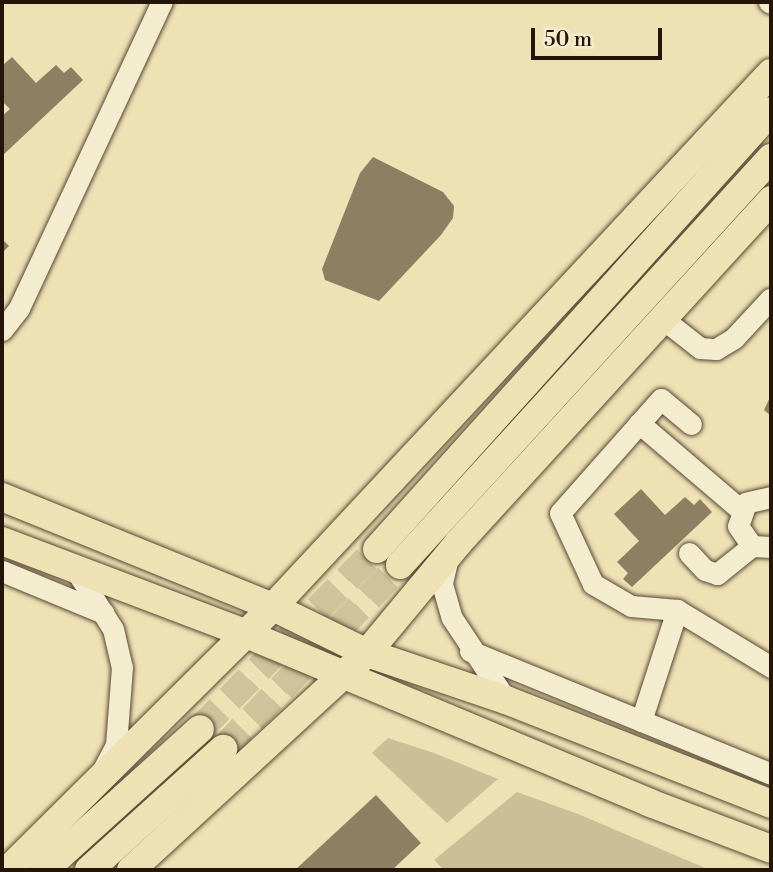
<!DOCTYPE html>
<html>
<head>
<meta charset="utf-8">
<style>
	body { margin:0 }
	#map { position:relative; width:773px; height:872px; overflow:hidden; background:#eee1b4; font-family:"Libre Bodoni",serif }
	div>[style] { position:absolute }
	.green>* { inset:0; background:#ccbe97 }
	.building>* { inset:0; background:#8e7f62 }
	.major-tunnel>* { height:28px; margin-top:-14px; transform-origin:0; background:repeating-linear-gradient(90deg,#d0c29a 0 28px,transparent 0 42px) }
	.roads { filter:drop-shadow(0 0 2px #574734) drop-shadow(0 0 2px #574734) }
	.minor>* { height:21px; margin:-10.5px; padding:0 10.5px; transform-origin:10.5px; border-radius:10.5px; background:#f4ecce }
	.major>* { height:28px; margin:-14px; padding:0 14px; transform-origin:14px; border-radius:14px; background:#eee1b4 }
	span { translate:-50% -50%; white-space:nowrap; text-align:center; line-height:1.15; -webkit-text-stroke:5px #f4ecce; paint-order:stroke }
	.frame { position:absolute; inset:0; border:4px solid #251409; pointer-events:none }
	.scale { position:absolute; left:531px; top:28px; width:131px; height:32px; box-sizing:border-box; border:4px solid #251409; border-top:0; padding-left:9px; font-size:21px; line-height:24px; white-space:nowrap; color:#251409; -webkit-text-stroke:5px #f4ecce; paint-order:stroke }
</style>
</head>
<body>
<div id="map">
	<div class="green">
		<i style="clip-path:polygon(388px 738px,434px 753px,498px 779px,447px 823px,372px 753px)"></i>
		<i style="clip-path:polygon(517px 792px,578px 814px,710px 870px,444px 870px,434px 860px)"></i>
	</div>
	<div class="building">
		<i style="clip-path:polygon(12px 57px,36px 83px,56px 65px,64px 73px,71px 67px,83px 80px,2px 156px,2px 116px,10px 109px,2px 101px,2px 66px)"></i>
		<i style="clip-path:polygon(373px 157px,443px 192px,454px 206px,453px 218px,441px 235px,379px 301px,325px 280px,322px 269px,360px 173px)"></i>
		<i style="clip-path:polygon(2px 239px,9px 246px,2px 253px)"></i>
		<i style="clip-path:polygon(771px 395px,771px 416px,764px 410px)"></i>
		<i style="clip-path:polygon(641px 489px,665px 515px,685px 497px,694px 505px,700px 499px,712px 512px,632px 587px,623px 579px,628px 573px,617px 562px,639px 541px,614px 514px)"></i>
		<i style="clip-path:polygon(376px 795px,421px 843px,392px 870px,295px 870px)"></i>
	</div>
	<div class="major-tunnel">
		<i style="left:200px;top:729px;width:252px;rotate:-45.5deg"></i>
		<i style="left:223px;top:749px;width:255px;rotate:-46.1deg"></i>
	</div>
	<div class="roads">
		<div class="minor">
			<i style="left:769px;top:2px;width:2px;rotate:27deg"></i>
			<i style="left:663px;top:319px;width:47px;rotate:38.1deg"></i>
			<i style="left:700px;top:348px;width:16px;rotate:4deg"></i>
			<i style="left:716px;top:349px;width:21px;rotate:-31deg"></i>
			<i style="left:734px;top:338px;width:54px;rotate:-47.2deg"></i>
			<i style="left:2px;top:330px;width:28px;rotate:-52deg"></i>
			<i style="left:19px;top:308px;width:338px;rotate:-65deg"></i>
			<i style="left:639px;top:423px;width:134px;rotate:40.5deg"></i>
			<i style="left:771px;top:497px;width:26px;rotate:167deg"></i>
			<i style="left:746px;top:503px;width:24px;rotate:109deg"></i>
			<i style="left:738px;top:526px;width:24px;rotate:55deg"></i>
			<i style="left:752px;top:546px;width:19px;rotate:3deg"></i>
			<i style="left:689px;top:553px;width:23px;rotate:47deg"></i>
			<i style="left:705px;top:570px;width:13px;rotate:18deg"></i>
			<i style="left:717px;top:574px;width:45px;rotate:-38.7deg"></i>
			<i style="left:448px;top:557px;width:28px;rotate:103deg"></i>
			<i style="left:442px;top:584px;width:35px;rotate:74deg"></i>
			<i style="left:452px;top:618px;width:98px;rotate:56.6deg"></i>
			<i style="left:75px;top:569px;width:71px;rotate:57.7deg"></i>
			<i style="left:113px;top:629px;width:39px;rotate:77deg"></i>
			<i style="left:122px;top:667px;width:78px;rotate:94.4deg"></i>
			<i style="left:116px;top:745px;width:27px;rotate:118deg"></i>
			<i style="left:2px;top:571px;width:110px;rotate:22.4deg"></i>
			<i style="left:677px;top:610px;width:46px;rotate:-175deg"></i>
			<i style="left:631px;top:606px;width:44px;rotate:-149.9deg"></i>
			<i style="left:593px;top:584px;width:78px;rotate:-114.9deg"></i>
			<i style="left:560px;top:513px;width:152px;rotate:-48.5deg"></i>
			<i style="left:661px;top:399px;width:39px;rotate:40deg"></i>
			<i style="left:470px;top:651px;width:325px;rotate:22.2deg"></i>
			<i style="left:641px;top:721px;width:117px;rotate:-72deg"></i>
			<i style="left:677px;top:610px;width:110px;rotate:31.2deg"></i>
		</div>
		<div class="major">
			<i style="left:2px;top:497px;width:292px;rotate:22.1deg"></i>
			<i style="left:273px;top:607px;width:105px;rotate:26.1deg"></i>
			<i style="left:367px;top:653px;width:147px;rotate:18.7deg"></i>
			<i style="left:506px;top:700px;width:285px;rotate:21.4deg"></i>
			<i style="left:2px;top:541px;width:259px;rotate:20.8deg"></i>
			<i style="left:244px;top:633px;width:440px;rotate:22.7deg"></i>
			<i style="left:650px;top:803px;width:129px;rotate:20.8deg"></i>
			<i style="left:377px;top:549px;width:589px;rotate:-48.03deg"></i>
			<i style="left:400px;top:565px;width:551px;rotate:-47.65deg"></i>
			<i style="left:8px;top:870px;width:373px;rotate:-44.8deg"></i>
			<i style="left:273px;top:607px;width:730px;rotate:-47deg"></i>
			<i style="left:44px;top:870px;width:210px;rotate:-42.1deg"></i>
			<i style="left:89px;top:870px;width:181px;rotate:-42.1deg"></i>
			<i style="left:131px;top:870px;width:321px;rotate:-42.6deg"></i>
			<i style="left:367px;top:653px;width:144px;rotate:-50.3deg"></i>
			<i style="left:459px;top:542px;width:463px;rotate:-47.6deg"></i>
		</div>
	</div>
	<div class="frame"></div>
	<div class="scale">50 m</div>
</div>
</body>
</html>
